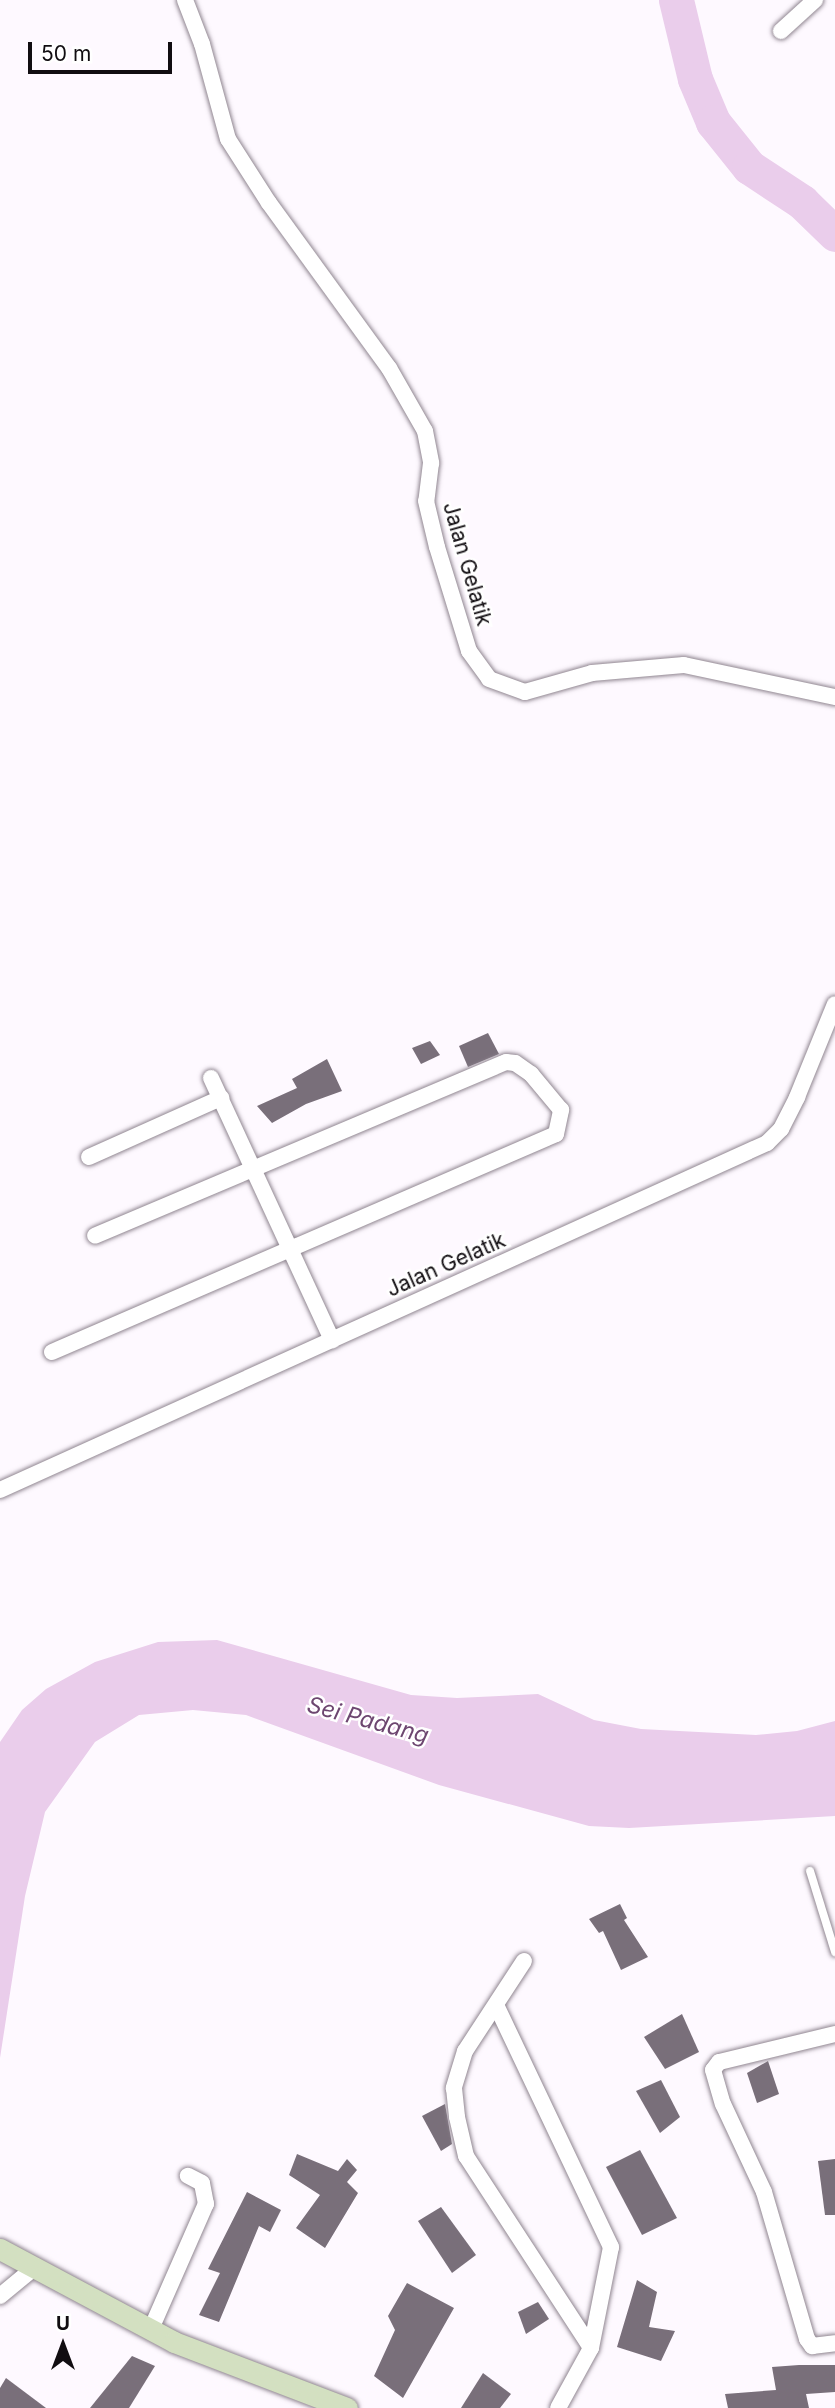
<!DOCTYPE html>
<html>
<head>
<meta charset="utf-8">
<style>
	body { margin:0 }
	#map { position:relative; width:835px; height:2408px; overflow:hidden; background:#fef9ff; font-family:Inter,sans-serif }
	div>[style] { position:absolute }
	.water>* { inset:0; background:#eacdeb }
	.river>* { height:35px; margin:-17.5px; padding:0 17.5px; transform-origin:17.5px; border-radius:17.5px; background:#eacdeb }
	.building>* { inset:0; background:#796f7a }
	.roads { filter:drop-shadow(0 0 2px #908691) drop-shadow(0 0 2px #908691) }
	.service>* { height:8px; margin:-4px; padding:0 4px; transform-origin:4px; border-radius:4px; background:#fff }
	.minor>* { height:16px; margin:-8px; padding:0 8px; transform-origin:8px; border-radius:8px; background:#fff }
	.secondary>* { height:21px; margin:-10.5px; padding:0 10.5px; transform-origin:10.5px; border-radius:10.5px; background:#d3e0c1 }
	span { translate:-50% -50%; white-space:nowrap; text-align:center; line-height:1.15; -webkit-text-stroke:5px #fff; paint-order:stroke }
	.street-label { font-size:21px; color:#110d11 }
	.water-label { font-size:23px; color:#6d4670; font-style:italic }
	.north { position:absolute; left:28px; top:2310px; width:70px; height:70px; -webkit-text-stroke:5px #fff; paint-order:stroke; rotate:0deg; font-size:19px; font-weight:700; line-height:28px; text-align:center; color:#110d11 }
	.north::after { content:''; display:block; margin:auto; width:24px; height:32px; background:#110d11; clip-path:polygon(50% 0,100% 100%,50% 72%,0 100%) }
	.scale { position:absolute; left:28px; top:42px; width:144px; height:32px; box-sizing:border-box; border:4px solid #110d11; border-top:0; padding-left:9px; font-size:21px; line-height:24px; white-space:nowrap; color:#110d11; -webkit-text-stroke:5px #fff; paint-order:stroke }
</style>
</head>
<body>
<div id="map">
	<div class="water">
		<i style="clip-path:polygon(217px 1640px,411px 1695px,457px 1698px,538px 1694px,594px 1720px,641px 1729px,756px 1735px,797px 1731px,835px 1721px,835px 1816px,629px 1828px,589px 1826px,439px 1785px,246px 1715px,193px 1710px,139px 1715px,95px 1742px,45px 1812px,25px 1896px,0 2058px,0 1742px,22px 1710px,46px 1689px,95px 1662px,158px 1642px)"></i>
	</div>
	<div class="river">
		<i style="left:676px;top:0;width:81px;rotate:76.5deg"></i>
		<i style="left:695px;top:79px;width:47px;rotate:67.3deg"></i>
		<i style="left:713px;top:122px;width:58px;rotate:51.3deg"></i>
		<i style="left:749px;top:167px;width:64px;rotate:33.4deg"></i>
		<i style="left:802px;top:202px;width:46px;rotate:44.1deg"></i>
	</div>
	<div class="building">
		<i style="clip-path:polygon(488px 1033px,499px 1054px,468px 1067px,459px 1046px)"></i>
		<i style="clip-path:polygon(430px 1041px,440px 1055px,421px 1064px,412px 1048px)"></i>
		<i style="clip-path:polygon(327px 1059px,342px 1091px,306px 1104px,272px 1123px,257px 1106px,297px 1088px,292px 1079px)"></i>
		<i style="clip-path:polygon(620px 1904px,627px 1918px,624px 1920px,648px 1957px,621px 1970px,603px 1931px,599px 1933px,589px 1919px)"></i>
		<i style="clip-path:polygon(682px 2014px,699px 2052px,665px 2069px,644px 2037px)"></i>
		<i style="clip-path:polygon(768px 2061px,779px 2094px,757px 2103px,747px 2073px)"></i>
		<i style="clip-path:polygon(661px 2080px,680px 2117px,660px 2133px,636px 2091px)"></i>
		<i style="clip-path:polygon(445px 2104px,452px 2144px,441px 2151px,422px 2116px)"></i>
		<i style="clip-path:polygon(640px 2150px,677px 2218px,642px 2235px,606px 2167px)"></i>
		<i style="clip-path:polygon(297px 2154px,338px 2171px,347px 2159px,357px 2170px,347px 2182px,358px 2193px,325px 2248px,296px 2228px,320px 2195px,289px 2175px)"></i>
		<i style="clip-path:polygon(835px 2159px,835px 2215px,825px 2215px,818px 2161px)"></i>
		<i style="clip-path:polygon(247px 2192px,281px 2210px,270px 2232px,259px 2226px,219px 2322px,199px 2315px,220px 2273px,208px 2269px)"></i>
		<i style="clip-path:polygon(441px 2207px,476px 2255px,452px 2273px,418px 2221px)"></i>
		<i style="clip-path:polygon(637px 2280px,657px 2292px,649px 2327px,675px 2331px,661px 2361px,617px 2347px)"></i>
		<i style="clip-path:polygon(407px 2283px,454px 2308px,403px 2398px,374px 2376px,395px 2330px,388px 2316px)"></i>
		<i style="clip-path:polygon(538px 2302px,549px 2319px,526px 2334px,518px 2312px)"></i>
		<i style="clip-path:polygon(132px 2356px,155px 2366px,129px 2408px,90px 2408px)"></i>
		<i style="clip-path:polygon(799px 2365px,835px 2365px,835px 2392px,806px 2394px,809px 2408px,728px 2408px,725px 2394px,776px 2390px,772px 2367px)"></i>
		<i style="clip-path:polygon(483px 2373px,511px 2394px,500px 2408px,461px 2408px)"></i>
		<i style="clip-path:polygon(6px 2378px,46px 2408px,0 2408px,0 2388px)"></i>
	</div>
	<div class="roads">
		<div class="service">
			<i style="left:810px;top:1871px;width:85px;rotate:72.8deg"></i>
		</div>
		<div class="minor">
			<i style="left:185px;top:0;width:47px;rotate:68.9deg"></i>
			<i style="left:202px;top:44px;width:98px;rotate:74.7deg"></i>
			<i style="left:228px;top:139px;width:76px;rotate:57.4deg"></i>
			<i style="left:269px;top:203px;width:204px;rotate:54deg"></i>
			<i style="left:389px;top:368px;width:73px;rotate:60.3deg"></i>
			<i style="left:425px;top:431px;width:33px;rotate:79deg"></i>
			<i style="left:431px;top:463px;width:38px;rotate:97deg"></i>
			<i style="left:426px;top:501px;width:47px;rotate:76.6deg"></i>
			<i style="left:437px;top:547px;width:109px;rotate:72.9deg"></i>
			<i style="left:469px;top:651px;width:34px;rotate:54deg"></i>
			<i style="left:489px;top:679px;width:38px;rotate:20deg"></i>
			<i style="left:525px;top:692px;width:70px;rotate:-15.8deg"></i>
			<i style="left:592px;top:673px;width:92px;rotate:-5deg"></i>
			<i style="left:684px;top:665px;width:154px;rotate:12deg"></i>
			<i style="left:781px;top:31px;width:46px;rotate:-42.4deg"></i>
			<i style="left:211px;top:1078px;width:289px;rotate:65.2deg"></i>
			<i style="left:89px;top:1157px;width:145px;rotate:-24.1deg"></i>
			<i style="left:52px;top:1352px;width:549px;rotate:-23.39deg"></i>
			<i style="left:556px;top:1134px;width:25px;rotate:-78deg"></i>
			<i style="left:561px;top:1110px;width:47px;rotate:-129.8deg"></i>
			<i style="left:531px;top:1074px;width:19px;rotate:-145deg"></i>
			<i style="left:515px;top:1063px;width:9px;rotate:-174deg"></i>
			<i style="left:506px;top:1062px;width:446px;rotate:157.1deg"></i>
			<i style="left:0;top:1490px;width:842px;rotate:-24.34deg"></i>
			<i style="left:767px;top:1143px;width:20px;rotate:-45deg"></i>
			<i style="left:781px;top:1129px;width:36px;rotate:-63deg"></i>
			<i style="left:797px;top:1097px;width:100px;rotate:-67.8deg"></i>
			<i style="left:524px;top:1961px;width:108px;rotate:123.2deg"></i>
			<i style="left:465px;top:2051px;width:39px;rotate:107deg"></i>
			<i style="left:454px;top:2088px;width:29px;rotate:84deg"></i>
			<i style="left:457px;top:2117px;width:40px;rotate:77deg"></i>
			<i style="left:466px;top:2156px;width:229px;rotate:56.9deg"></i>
			<i style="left:497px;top:2007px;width:266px;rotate:64.6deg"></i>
			<i style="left:611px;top:2247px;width:103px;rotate:101.2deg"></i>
			<i style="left:591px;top:2348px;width:68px;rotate:118.8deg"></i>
			<i style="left:835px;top:2034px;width:119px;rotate:166.4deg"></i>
			<i style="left:719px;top:2062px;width:10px;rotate:127deg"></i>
			<i style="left:713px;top:2070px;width:35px;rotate:74deg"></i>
			<i style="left:723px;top:2104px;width:97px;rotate:65deg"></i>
			<i style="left:764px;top:2192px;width:153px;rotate:73.7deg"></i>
			<i style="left:807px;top:2339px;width:9px;rotate:54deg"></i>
			<i style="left:812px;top:2346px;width:23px;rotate:-7deg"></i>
			<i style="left:0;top:2296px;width:45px;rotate:-39.6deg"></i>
			<i style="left:151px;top:2329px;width:137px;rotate:-66.3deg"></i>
			<i style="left:206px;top:2204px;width:21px;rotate:-101deg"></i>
			<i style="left:202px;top:2183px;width:16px;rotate:-153deg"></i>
		</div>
		<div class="secondary">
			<i style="left:0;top:2249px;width:197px;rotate:28.1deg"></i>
			<i style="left:174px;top:2342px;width:185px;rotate:20.9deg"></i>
		</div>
	</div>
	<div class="street-label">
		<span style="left:467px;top:564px;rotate:74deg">Jalan Gelatik</span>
		<span style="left:446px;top:1265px;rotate:-24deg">Jalan Gelatik</span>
	</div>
	<div class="water-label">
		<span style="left:368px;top:1720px;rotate:15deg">Sei Padang</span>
	</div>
	<div class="north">U</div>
	<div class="scale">50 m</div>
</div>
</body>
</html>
